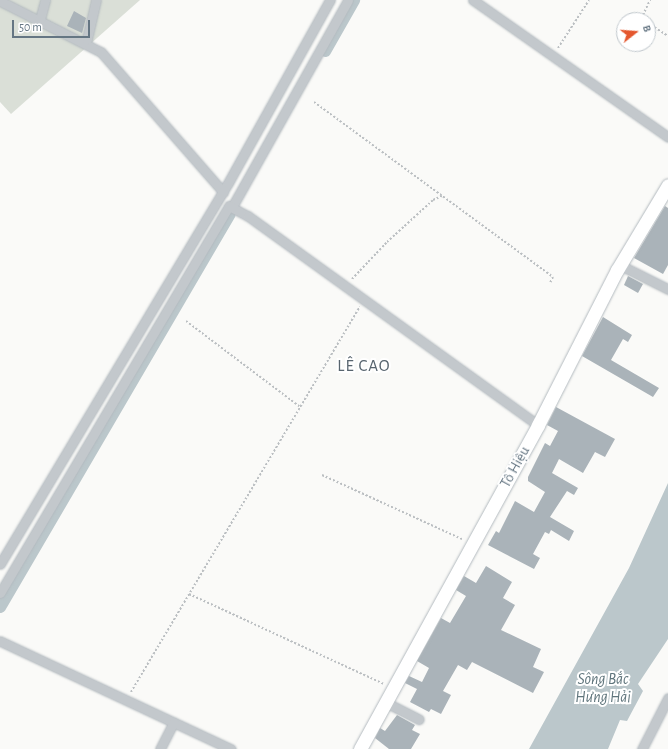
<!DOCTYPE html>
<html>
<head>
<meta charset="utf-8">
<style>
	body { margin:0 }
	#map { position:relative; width:668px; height:749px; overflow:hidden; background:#fafaf8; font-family:"Alegreya Sans",sans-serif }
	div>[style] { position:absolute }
	.green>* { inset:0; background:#dadfd7 }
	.water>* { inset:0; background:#bbc7cb }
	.canal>* { height:11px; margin:-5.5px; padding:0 5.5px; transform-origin:5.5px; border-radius:5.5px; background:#bbc7cb }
	.building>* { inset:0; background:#aab3b9 }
	.path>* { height:2px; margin-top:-1px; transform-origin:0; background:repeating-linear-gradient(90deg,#bbbfc2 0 2px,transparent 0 4px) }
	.roads { filter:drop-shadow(0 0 1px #b3babf) drop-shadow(0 0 1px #b3babf) }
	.street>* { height:9px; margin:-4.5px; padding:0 4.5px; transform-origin:4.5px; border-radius:4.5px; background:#c3c8cc }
	.secondary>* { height:13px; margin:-6.5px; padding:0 6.5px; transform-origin:6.5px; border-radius:6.5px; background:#fff }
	span { translate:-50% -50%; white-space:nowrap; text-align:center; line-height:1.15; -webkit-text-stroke:4px #fff; paint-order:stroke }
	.street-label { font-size:15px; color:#657683 }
	.water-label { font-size:16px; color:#60757c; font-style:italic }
	.quarter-label { font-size:17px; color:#57646e; letter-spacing:1px }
	.north { position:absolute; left:616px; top:12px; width:40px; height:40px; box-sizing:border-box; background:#fff; border:1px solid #c1c8cd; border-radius:50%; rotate:73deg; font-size:11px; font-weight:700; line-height:16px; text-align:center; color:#657683 }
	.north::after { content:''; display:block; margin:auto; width:14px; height:18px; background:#e4572e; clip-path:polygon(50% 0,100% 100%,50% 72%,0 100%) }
	.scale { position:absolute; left:12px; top:20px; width:78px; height:18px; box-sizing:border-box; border:2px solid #657683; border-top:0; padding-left:5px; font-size:12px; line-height:14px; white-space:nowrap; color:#657683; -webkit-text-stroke:3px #fff; paint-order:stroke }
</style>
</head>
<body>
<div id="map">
	<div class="green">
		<i style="clip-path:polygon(0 0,140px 0,11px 114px,0 102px)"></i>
	</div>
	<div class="water">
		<i style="clip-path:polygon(668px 483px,668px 639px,638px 684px,643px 691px,627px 721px,620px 720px,608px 749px,529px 749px,629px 568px)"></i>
	</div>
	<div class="canal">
		<i style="left:325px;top:51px;width:59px;rotate:-60.4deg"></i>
		<i style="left:0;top:607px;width:455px;rotate:-59.7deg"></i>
	</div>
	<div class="building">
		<i style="clip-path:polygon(74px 11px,86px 18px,82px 33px,67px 26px)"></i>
		<i style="clip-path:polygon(665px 206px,668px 208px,668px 265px,663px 274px,634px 258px)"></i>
		<i style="clip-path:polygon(628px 276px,643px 284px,638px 293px,624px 285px)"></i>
		<i style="clip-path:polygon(603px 317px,632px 335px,628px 342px,623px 339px,611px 360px,659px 388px,653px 397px,582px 356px)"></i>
		<i style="clip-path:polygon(556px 407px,615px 439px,605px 457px,595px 452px,583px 473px,559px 459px,552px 473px,578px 488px,574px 495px,567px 491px,550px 517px,574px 531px,569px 541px,551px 530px,549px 534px,545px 532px,533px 554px,540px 558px,534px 569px,488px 545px,496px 531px,499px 533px,515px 501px,534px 512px,545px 492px,528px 481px,528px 477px,545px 443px,550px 446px,558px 431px,547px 425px)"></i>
		<i style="clip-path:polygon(486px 566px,512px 582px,503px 598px,515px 605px,501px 630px,541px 649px,533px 667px,544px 672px,533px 693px,472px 662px,467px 670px,458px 665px,443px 691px,451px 695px,441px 714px,431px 709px,429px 712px,410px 702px,417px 689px,405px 683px,409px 676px,422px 682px,429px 668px,417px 661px,441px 618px,450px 623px,466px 596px,456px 590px,464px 576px,476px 583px)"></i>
		<i style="clip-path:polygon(397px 715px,415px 725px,412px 730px,420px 734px,411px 749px,389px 749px,375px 738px,380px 728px,385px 731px)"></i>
	</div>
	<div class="path">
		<i style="left:646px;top:20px;width:6px;rotate:-121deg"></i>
		<i style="left:643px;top:15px;width:17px;rotate:-65deg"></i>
		<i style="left:648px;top:23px;width:24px;rotate:33deg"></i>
		<i style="left:558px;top:48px;width:57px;rotate:-57.1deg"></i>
		<i style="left:314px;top:102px;width:296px;rotate:36.2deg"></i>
		<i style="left:553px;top:277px;width:7px;rotate:117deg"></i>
		<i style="left:352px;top:279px;width:51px;rotate:-46.6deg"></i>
		<i style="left:387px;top:242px;width:62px;rotate:-42.4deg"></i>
		<i style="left:433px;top:200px;width:10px;rotate:-24deg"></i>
		<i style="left:186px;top:321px;width:143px;rotate:37deg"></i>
		<i style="left:322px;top:475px;width:154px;rotate:24.6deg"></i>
		<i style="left:189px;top:594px;width:215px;rotate:24.8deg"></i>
		<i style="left:131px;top:692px;width:448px;rotate:-59.3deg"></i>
	</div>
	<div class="roads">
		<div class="street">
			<i style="left:473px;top:0;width:238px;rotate:35.1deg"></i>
			<i style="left:0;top:1px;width:113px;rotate:26.8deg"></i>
			<i style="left:101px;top:52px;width:186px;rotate:48.9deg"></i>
			<i style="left:39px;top:23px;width:24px;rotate:-75deg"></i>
			<i style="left:83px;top:42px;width:5px;rotate:-37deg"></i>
			<i style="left:87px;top:39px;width:40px;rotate:-77deg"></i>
			<i style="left:232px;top:207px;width:237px;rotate:-60.7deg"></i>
			<i style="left:620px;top:265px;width:54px;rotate:26.6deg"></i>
			<i style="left:0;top:564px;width:444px;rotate:-59.1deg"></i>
			<i style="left:228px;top:183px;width:210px;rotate:-60.9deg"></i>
			<i style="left:0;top:593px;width:450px;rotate:-59.4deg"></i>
			<i style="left:229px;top:206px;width:21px;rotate:28deg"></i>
			<i style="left:248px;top:216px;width:357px;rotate:35.8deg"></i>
			<i style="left:0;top:641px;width:255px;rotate:25.1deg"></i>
			<i style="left:385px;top:702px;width:38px;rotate:27deg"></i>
			<i style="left:160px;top:749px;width:30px;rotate:-63deg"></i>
			<i style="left:642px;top:749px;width:57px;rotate:-63deg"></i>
		</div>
		<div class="secondary">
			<i style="left:360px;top:749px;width:370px;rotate:-61.2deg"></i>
			<i style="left:538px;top:425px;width:174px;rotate:-63deg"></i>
			<i style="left:617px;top:270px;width:99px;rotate:-59deg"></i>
		</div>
	</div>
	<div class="street-label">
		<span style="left:515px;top:467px;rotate:-61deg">Tô Hiệu</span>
	</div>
	<div class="water-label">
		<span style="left:603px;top:688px">Sông Bắc<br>Hưng Hải</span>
	</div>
	<div class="quarter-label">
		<span style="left:364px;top:366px">LÊ CAO</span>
	</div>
	<div class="north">B</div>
	<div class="scale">50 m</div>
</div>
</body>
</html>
